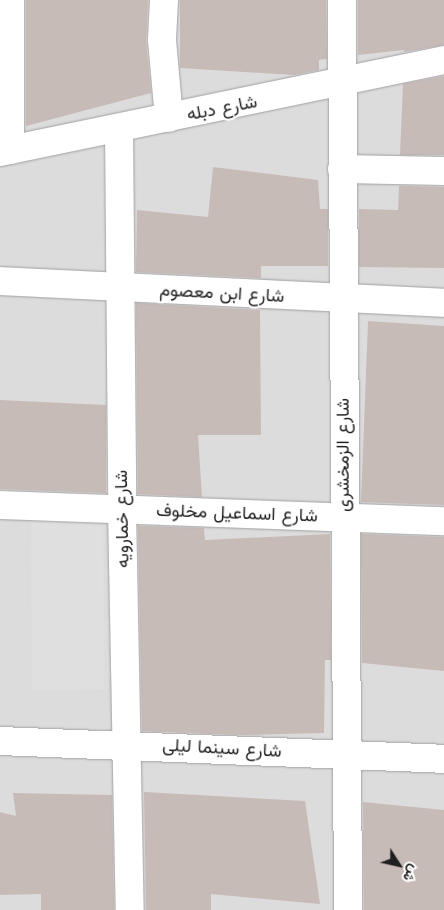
<!DOCTYPE html>
<html>
<head>
<meta charset="utf-8">
<style>
	body { margin:0 }
	#map { position:relative; width:444px; height:910px; overflow:hidden; background:#f0eae5; font-family:"Work Sans",Vazirmatn,sans-serif }
	div>[style] { position:absolute }
	.residential>* { inset:0; background:#dddcdc }
	.parking>* { inset:0; background:#dfdfdf }
	.building>* { inset:0; background:#c7bbb8 }
	.roads { filter:drop-shadow(0 0 1px #a0a0a0) drop-shadow(0 0 1px #a0a0a0) }
	.minor>* { height:28px; margin:-14px; padding:0 14px; transform-origin:14px; border-radius:14px; background:#fff }
	span { translate:-50% -50%; white-space:nowrap; text-align:center; line-height:1.15; -webkit-text-stroke:4.5px #fff; paint-order:stroke }
	.street-label { font-size:18px; color:#1f1f1f }
	.north { position:absolute; left:374px; top:840px; width:50px; height:50px; -webkit-text-stroke:4px #fff; paint-order:stroke; rotate:125deg; font-size:14px; font-weight:700; line-height:20px; text-align:center; color:#1f1f1f }
	.north::after { content:''; display:block; margin:auto; width:18px; height:22px; background:#1f1f1f; clip-path:polygon(50% 0,100% 100%,50% 72%,0 100%) }
</style>
</head>
<body>
<div id="map">
	<div class="residential">
		<i style="clip-path:polygon(0 0,444px 0,444px 910px,0 910px)"></i>
	</div>
	<div class="parking">
		<i style="clip-path:polygon(103px 517px,104px 689px,32px 690px,31px 518px)"></i>
	</div>
	<div class="building">
		<i style="clip-path:polygon(26px 0,148px 0,146px 41px,151px 93px,26px 126px)"></i>
		<i style="clip-path:polygon(180px 0,326px 0,327px 59px,319px 60px,319px 70px,294px 75px,180px 68px)"></i>
		<i style="clip-path:polygon(358px 0,444px 0,444px 45px,404px 52px,404px 50px,358px 55px)"></i>
		<i style="clip-path:polygon(444px 76px,444px 155px,400px 155px,403px 84px)"></i>
		<i style="clip-path:polygon(213px 167px,318px 180px,320px 209px,328px 209px,328px 266px,261px 266px,261px 278px,136px 272px,137px 210px,208px 217px)"></i>
		<i style="clip-path:polygon(399px 186px,444px 187px,444px 268px,359px 267px,359px 209px,398px 210px)"></i>
		<i style="clip-path:polygon(136px 303px,260px 310px,261px 435px,198px 435px,202px 497px,138px 494px)"></i>
		<i style="clip-path:polygon(368px 321px,444px 326px,444px 505px,361px 502px)"></i>
		<i style="clip-path:polygon(0 400px,106px 405px,106px 493px,0 489px)"></i>
		<i style="clip-path:polygon(138px 526px,204px 528px,205px 540px,330px 534px,331px 660px,325px 660px,324px 733px,242px 735px,142px 731px)"></i>
		<i style="clip-path:polygon(361px 534px,444px 537px,444px 671px,362px 663px)"></i>
		<i style="clip-path:polygon(144px 792px,305px 801px,320px 904px,211px 894px,211px 910px,146px 910px)"></i>
		<i style="clip-path:polygon(13px 793px,112px 795px,114px 910px,41px 910px,41px 894px,0 895px,0 812px,16px 816px)"></i>
		<i style="clip-path:polygon(363px 802px,444px 810px,444px 910px,364px 910px)"></i>
	</div>
	<div class="roads">
		<div class="minor">
			<i style="left:10px;top:0;width:150px;rotate:90deg"></i>
			<i style="left:164px;top:0;width:40px;rotate:92.9deg"></i>
			<i style="left:162px;top:40px;width:78px;rotate:84.9deg"></i>
			<i style="left:342px;top:0;width:910px;rotate:89.62deg"></i>
			<i style="left:119px;top:128px;width:381px;rotate:89.5deg"></i>
			<i style="left:122px;top:509px;width:401px;rotate:88.9deg"></i>
			<i style="left:0;top:152px;width:453px;rotate:-11.7deg"></i>
			<i style="left:342px;top:169px;width:102px;rotate:1.1deg"></i>
			<i style="left:0;top:281px;width:445px;rotate:2.8deg"></i>
			<i style="left:0;top:505px;width:444px;rotate:2.1deg"></i>
			<i style="left:0;top:741px;width:444px;rotate:2.3deg"></i>
		</div>
	</div>
	<div class="street-label">
		<span style="left:222px;top:108px;rotate:-11deg">شارع دبله</span>
		<span style="left:222px;top:293px;rotate:3deg">شارع ابن معصوم</span>
		<span style="left:343px;top:455px;rotate:-90deg">شارع الزمخشرى</span>
		<span style="left:237px;top:513px;rotate:2deg">شارع اسماعيل مخلوف</span>
		<span style="left:122px;top:519px;rotate:-91deg">شارع خمارويه</span>
		<span style="left:222px;top:748px;rotate:3deg">شارع سينما ليلى</span>
	</div>
	<div class="north">ش</div>
</div>
</body>
</html>
